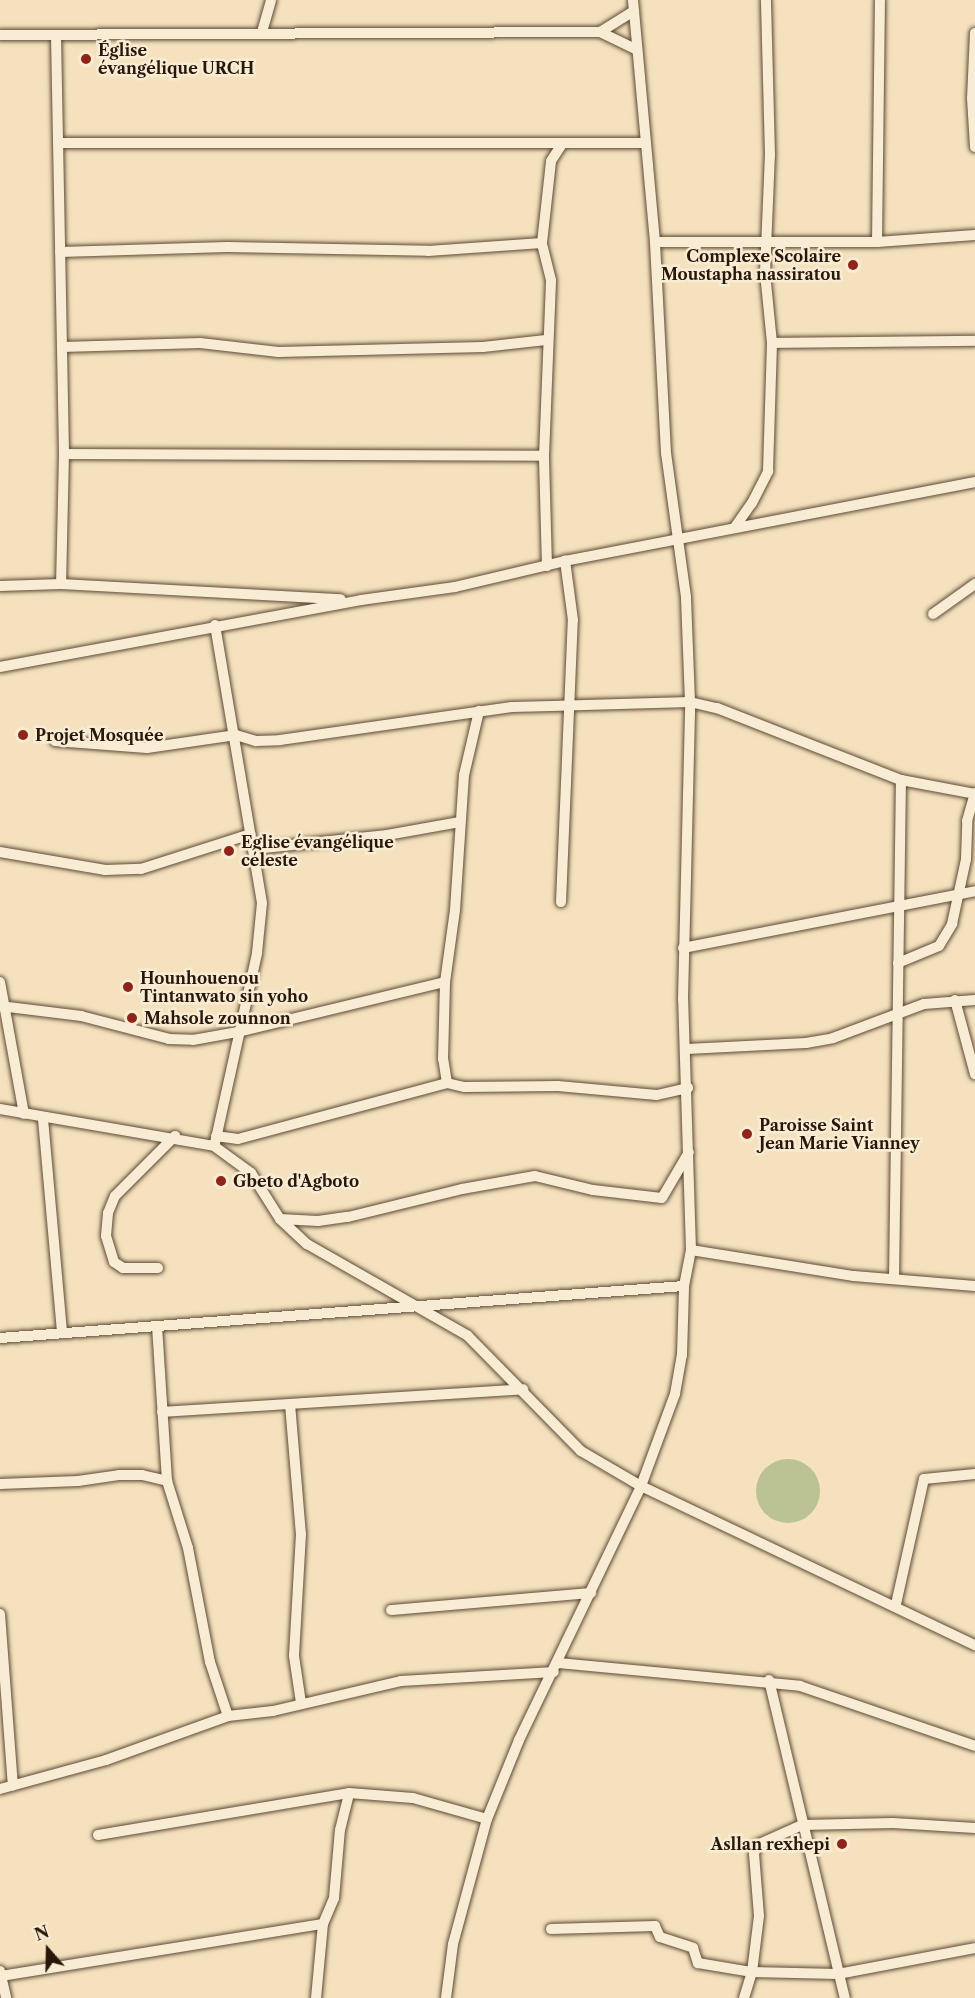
<!DOCTYPE html>
<html>
<head>
<meta charset="utf-8">
<style>
	body { margin:0 }
	#map { position:relative; width:975px; height:1998px; overflow:hidden; background:#f5e1bd; font-family:"Libre Caslon Text",serif }
	div>[style] { position:absolute }
	.green>* { inset:0; background:#bbc392 }
	.round { border-radius:50% }
	.roads { filter:drop-shadow(0 0 2px #5c4a36) drop-shadow(0 0 2px #5c4a36) }
	.minor>* { height:10px; margin:-5px; padding:0 5px; transform-origin:5px; border-radius:5px; background:#f8ecd4 }
	.dots>* { width:16px; height:16px; translate:-50% -50%; box-sizing:border-box; border:3px solid #f8ecd4; border-radius:50% }
	span { translate:-50% -50%; white-space:nowrap; text-align:center; line-height:1.15; -webkit-text-stroke:5px #f8ecd4; paint-order:stroke }
	.poi-label { font-size:16px; color:#291709; font-weight:700 }
	.left { translate:0 -50%; text-align:left }
	.right { translate:-100% -50%; text-align:right }
	.north { position:absolute; left:18px; top:1920px; width:60px; height:60px; -webkit-text-stroke:4px #f8ecd4; paint-order:stroke; rotate:340deg; font-size:16px; font-weight:700; line-height:24px; text-align:center; color:#291709 }
	.north::after { content:''; display:block; margin:auto; width:21px; height:27px; background:#291709; clip-path:polygon(50% 0,100% 100%,50% 72%,0 100%) }
</style>
</head>
<body>
<div id="map">
	<div class="green">
		<i class="round" style="left:756px;top:1459px;width:64px;height:64px"></i>
	</div>
	<div class="roads">
		<div class="minor">
			<i style="left:262px;top:32px;width:33px;rotate:-74deg"></i>
			<i style="left:600px;top:32px;width:40px;rotate:-32deg"></i>
			<i style="left:975px;top:33px;width:65px;rotate:92.6deg"></i>
			<i style="left:972px;top:98px;width:49px;rotate:86.5deg"></i>
			<i style="left:0;top:35px;width:600px;rotate:-0.29deg"></i>
			<i style="left:600px;top:32px;width:41px;rotate:25.9deg"></i>
			<i style="left:56px;top:36px;width:418px;rotate:88.9deg"></i>
			<i style="left:64px;top:454px;width:130px;rotate:91.3deg"></i>
			<i style="left:58px;top:143px;width:585px"></i>
			<i style="left:655px;top:242px;width:222px"></i>
			<i style="left:877px;top:242px;width:98px;rotate:-4.1deg"></i>
			<i style="left:877px;top:242px;width:242px;rotate:-89.3deg"></i>
			<i style="left:60px;top:252px;width:167px;rotate:-1.7deg"></i>
			<i style="left:227px;top:247px;width:201px;rotate:1.1deg"></i>
			<i style="left:428px;top:251px;width:114px;rotate:-4deg"></i>
			<i style="left:772px;top:343px;width:203px;rotate:-0.6deg"></i>
			<i style="left:62px;top:347px;width:138px;rotate:-1.7deg"></i>
			<i style="left:200px;top:343px;width:79px;rotate:6.6deg"></i>
			<i style="left:278px;top:352px;width:205px;rotate:-1.4deg"></i>
			<i style="left:483px;top:347px;width:63px;rotate:-6.3deg"></i>
			<i style="left:64px;top:454px;width:480px;rotate:0.2deg"></i>
			<i style="left:735px;top:527px;width:29px;rotate:-55deg"></i>
			<i style="left:752px;top:503px;width:36px;rotate:-63deg"></i>
			<i style="left:768px;top:471px;width:128px;rotate:-88.2deg"></i>
			<i style="left:772px;top:343px;width:70px;rotate:-95.7deg"></i>
			<i style="left:765px;top:273px;width:118px;rotate:-87.6deg"></i>
			<i style="left:770px;top:155px;width:155px;rotate:-91.5deg"></i>
			<i style="left:547px;top:566px;width:110px;rotate:-91.6deg"></i>
			<i style="left:544px;top:456px;width:176px;rotate:-87.7deg"></i>
			<i style="left:551px;top:280px;width:38px;rotate:-104deg"></i>
			<i style="left:542px;top:243px;width:82px;rotate:-83.7deg"></i>
			<i style="left:551px;top:161px;width:20px;rotate:-57deg"></i>
			<i style="left:0;top:586px;width:61px;rotate:-1.9deg"></i>
			<i style="left:61px;top:584px;width:280px;rotate:3.1deg"></i>
			<i style="left:933px;top:614px;width:52px;rotate:-35.5deg"></i>
			<i style="left:0;top:667px;width:367px;rotate:-10.5deg"></i>
			<i style="left:361px;top:600px;width:95px;rotate:-7.9deg"></i>
			<i style="left:455px;top:587px;width:113px;rotate:-13.3deg"></i>
			<i style="left:565px;top:561px;width:418px;rotate:-10.9deg"></i>
			<i style="left:55px;top:741px;width:92px;rotate:4.4deg"></i>
			<i style="left:147px;top:748px;width:90px;rotate:-8.3deg"></i>
			<i style="left:236px;top:735px;width:21px;rotate:17deg"></i>
			<i style="left:256px;top:741px;width:24px;rotate:-2deg"></i>
			<i style="left:280px;top:740px;width:234px;rotate:-8.1deg"></i>
			<i style="left:512px;top:707px;width:178px;rotate:-1.6deg"></i>
			<i style="left:690px;top:702px;width:28px;rotate:13deg"></i>
			<i style="left:717px;top:708px;width:198px;rotate:21.4deg"></i>
			<i style="left:901px;top:780px;width:75px;rotate:10.7deg"></i>
			<i style="left:254px;top:849px;width:134px;rotate:-6deg"></i>
			<i style="left:387px;top:835px;width:74px;rotate:-10.1deg"></i>
			<i style="left:0;top:852px;width:107px;rotate:9.7deg"></i>
			<i style="left:105px;top:870px;width:36px;rotate:-2deg"></i>
			<i style="left:141px;top:869px;width:115px;rotate:-17.7deg"></i>
			<i style="left:561px;top:902px;width:282px;rotate:-87.6deg"></i>
			<i style="left:573px;top:620px;width:60px;rotate:-97.7deg"></i>
			<i style="left:683px;top:948px;width:298px;rotate:-11deg"></i>
			<i style="left:898px;top:963px;width:44px;rotate:-22.5deg"></i>
			<i style="left:939px;top:946px;width:26px;rotate:-59deg"></i>
			<i style="left:952px;top:924px;width:66px;rotate:-77.8deg"></i>
			<i style="left:966px;top:859px;width:38px;rotate:-88deg"></i>
			<i style="left:967px;top:821px;width:29px;rotate:-74deg"></i>
			<i style="left:0;top:982px;width:134px;rotate:79.7deg"></i>
			<i style="left:955px;top:1000px;width:77px;rotate:74.9deg"></i>
			<i style="left:0;top:1006px;width:82px;rotate:7deg"></i>
			<i style="left:81px;top:1016px;width:91px;rotate:14.6deg"></i>
			<i style="left:169px;top:1039px;width:24px;rotate:2deg"></i>
			<i style="left:193px;top:1040px;width:46px;rotate:-10.1deg"></i>
			<i style="left:238px;top:1032px;width:213px;rotate:-13.6deg"></i>
			<i style="left:687px;top:1049px;width:119px;rotate:-2.9deg"></i>
			<i style="left:806px;top:1043px;width:27px;rotate:-10deg"></i>
			<i style="left:833px;top:1038px;width:97px;rotate:-20.5deg"></i>
			<i style="left:924px;top:1004px;width:51px;rotate:-4.5deg"></i>
			<i style="left:447px;top:1083px;width:18px;rotate:13deg"></i>
			<i style="left:465px;top:1087px;width:93px;rotate:-0.6deg"></i>
			<i style="left:558px;top:1086px;width:99px;rotate:5.2deg"></i>
			<i style="left:657px;top:1095px;width:32px;rotate:-13deg"></i>
			<i style="left:0;top:1109px;width:217px;rotate:9.8deg"></i>
			<i style="left:214px;top:1146px;width:46px;rotate:36.1deg"></i>
			<i style="left:251px;top:1173px;width:54px;rotate:57.8deg"></i>
			<i style="left:280px;top:1219px;width:37px;rotate:43deg"></i>
			<i style="left:307px;top:1244px;width:185px;rotate:29.7deg"></i>
			<i style="left:468px;top:1336px;width:161px;rotate:45.5deg"></i>
			<i style="left:581px;top:1451px;width:69px;rotate:30.3deg"></i>
			<i style="left:641px;top:1486px;width:370px;rotate:25.5deg"></i>
			<i style="left:43px;top:1119px;width:215px;rotate:84.9deg"></i>
			<i style="left:216px;top:1136px;width:22px;rotate:8deg"></i>
			<i style="left:238px;top:1139px;width:216px;rotate:-15deg"></i>
			<i style="left:447px;top:1083px;width:24px;rotate:-99deg"></i>
			<i style="left:443px;top:1059px;width:77px;rotate:-88.5deg"></i>
			<i style="left:445px;top:982px;width:73px;rotate:-82.1deg"></i>
			<i style="left:455px;top:910px;width:135px;rotate:-86.2deg"></i>
			<i style="left:464px;top:775px;width:66px;rotate:-76.8deg"></i>
			<i style="left:215px;top:1143px;width:195px;rotate:-77.5deg"></i>
			<i style="left:257px;top:953px;width:50px;rotate:-84.3deg"></i>
			<i style="left:262px;top:903px;width:282px;rotate:-99.6deg"></i>
			<i style="left:280px;top:1219px;width:38px;rotate:3deg"></i>
			<i style="left:318px;top:1221px;width:30px;rotate:-8deg"></i>
			<i style="left:348px;top:1217px;width:117px;rotate:-13.8deg"></i>
			<i style="left:462px;top:1189px;width:74px;rotate:-10.1deg"></i>
			<i style="left:535px;top:1176px;width:60px;rotate:13.6deg"></i>
			<i style="left:593px;top:1190px;width:69px;rotate:6.6deg"></i>
			<i style="left:662px;top:1198px;width:53px;rotate:-59.6deg"></i>
			<i style="left:691px;top:1250px;width:165px;rotate:9.1deg"></i>
			<i style="left:854px;top:1276px;width:121px;rotate:4.7deg"></i>
			<i style="left:158px;top:1268px;width:35px;rotate:180deg"></i>
			<i style="left:123px;top:1268px;width:11px;rotate:-146deg"></i>
			<i style="left:114px;top:1262px;width:27px;rotate:-107deg"></i>
			<i style="left:106px;top:1236px;width:23px;rotate:-85deg"></i>
			<i style="left:108px;top:1213px;width:18px;rotate:-68deg"></i>
			<i style="left:115px;top:1196px;width:85px;rotate:-45deg"></i>
			<i style="left:894px;top:1279px;width:499px;rotate:-89.2deg"></i>
			<i style="left:157px;top:1326px;width:155px;rotate:86.3deg"></i>
			<i style="left:0;top:1338px;width:686px;rotate:-4.35deg"></i>
			<i style="left:290px;top:1404px;width:130px;rotate:85.2deg"></i>
			<i style="left:301px;top:1534px;width:122px;rotate:93.3deg"></i>
			<i style="left:294px;top:1656px;width:48px;rotate:81.5deg"></i>
			<i style="left:162px;top:1412px;width:362px;rotate:-3.6deg"></i>
			<i style="left:0;top:1484px;width:78px;rotate:-2.2deg"></i>
			<i style="left:78px;top:1481px;width:41px;rotate:-8.3deg"></i>
			<i style="left:119px;top:1475px;width:23px"></i>
			<i style="left:142px;top:1475px;width:26px;rotate:13deg"></i>
			<i style="left:167px;top:1481px;width:70px;rotate:72.6deg"></i>
			<i style="left:188px;top:1548px;width:116px;rotate:79.1deg"></i>
			<i style="left:210px;top:1662px;width:57px;rotate:71.6deg"></i>
			<i style="left:896px;top:1604px;width:128px;rotate:-77.4deg"></i>
			<i style="left:924px;top:1479px;width:51px;rotate:-5.6deg"></i>
			<i style="left:391px;top:1610px;width:201px;rotate:-4.9deg"></i>
			<i style="left:0;top:1614px;width:172px;rotate:85.7deg"></i>
			<i style="left:558px;top:1663px;width:243px;rotate:5.4deg"></i>
			<i style="left:800px;top:1686px;width:185px;rotate:18.9deg"></i>
			<i style="left:769px;top:1680px;width:327px;rotate:76.6deg"></i>
			<i style="left:0;top:1789px;width:110px;rotate:-15.3deg"></i>
			<i style="left:106px;top:1760px;width:130px;rotate:-19.8deg"></i>
			<i style="left:228px;top:1716px;width:45px;rotate:-6.3deg"></i>
			<i style="left:273px;top:1711px;width:131px;rotate:-13.2deg"></i>
			<i style="left:401px;top:1681px;width:153px;rotate:-3.4deg"></i>
			<i style="left:98px;top:1835px;width:254px;rotate:-9.5deg"></i>
			<i style="left:349px;top:1793px;width:64px;rotate:4.5deg"></i>
			<i style="left:413px;top:1798px;width:77px;rotate:15.8deg"></i>
			<i style="left:551px;top:1929px;width:104px;rotate:-1.7deg"></i>
			<i style="left:655px;top:1926px;width:12px;rotate:66deg"></i>
			<i style="left:660px;top:1937px;width:35px;rotate:18deg"></i>
			<i style="left:693px;top:1948px;width:16px;rotate:72deg"></i>
			<i style="left:698px;top:1963px;width:55px;rotate:9.5deg"></i>
			<i style="left:752px;top:1972px;width:86px;rotate:1.3deg"></i>
			<i style="left:838px;top:1974px;width:139px;rotate:-10.7deg"></i>
			<i style="left:0;top:1971px;width:28px;rotate:77deg"></i>
			<i style="left:1px;top:1976px;width:326px;rotate:-9.2deg"></i>
			<i style="left:316px;top:1998px;width:74px;rotate:-84.6deg"></i>
			<i style="left:323px;top:1924px;width:28px;rotate:-67deg"></i>
			<i style="left:334px;top:1898px;width:68px;rotate:-85deg"></i>
			<i style="left:340px;top:1830px;width:38px;rotate:-76deg"></i>
			<i style="left:446px;top:1998px;width:54px;rotate:-82.6deg"></i>
			<i style="left:453px;top:1944px;width:130px;rotate:-74.8deg"></i>
			<i style="left:487px;top:1819px;width:85px;rotate:-67.9deg"></i>
			<i style="left:519px;top:1740px;width:282px;rotate:-64.3deg"></i>
			<i style="left:641px;top:1486px;width:98px;rotate:-69.7deg"></i>
			<i style="left:675px;top:1394px;width:40px;rotate:-80deg"></i>
			<i style="left:682px;top:1355px;width:69px;rotate:-88.3deg"></i>
			<i style="left:684px;top:1286px;width:37px;rotate:-79deg"></i>
			<i style="left:691px;top:1250px;width:251px;rotate:-91.8deg"></i>
			<i style="left:683px;top:999px;width:297px;rotate:-88.6deg"></i>
			<i style="left:690px;top:702px;width:105px;rotate:-92.2deg"></i>
			<i style="left:686px;top:597px;width:145px;rotate:-97.9deg"></i>
			<i style="left:666px;top:453px;width:211px;rotate:-93deg"></i>
			<i style="left:655px;top:242px;width:243px;rotate:-95.2deg"></i>
			<i style="left:744px;top:1998px;width:27px;rotate:-73deg"></i>
			<i style="left:752px;top:1972px;width:56px;rotate:-82.9deg"></i>
			<i style="left:759px;top:1916px;width:62px;rotate:-94.6deg"></i>
			<i style="left:754px;top:1854px;width:9px;rotate:-72deg"></i>
			<i style="left:757px;top:1845px;width:49px;rotate:-24deg"></i>
			<i style="left:802px;top:1825px;width:91px;rotate:-1.3deg"></i>
			<i style="left:893px;top:1823px;width:82px;rotate:3.5deg"></i>
		</div>
	</div>
	<div class="dots">
		<i style="left:86px;top:59px;background:#8f2418"></i>
		<i style="left:853px;top:265px;background:#8f2418"></i>
		<i style="left:23px;top:735px;background:#8f2418"></i>
		<i style="left:229px;top:851px;background:#8f2418"></i>
		<i style="left:128px;top:987px;background:#8f2418"></i>
		<i style="left:132px;top:1018px;background:#8f2418"></i>
		<i style="left:747px;top:1134px;background:#8f2418"></i>
		<i style="left:221px;top:1181px;background:#8f2418"></i>
		<i style="left:842px;top:1844px;background:#8f2418"></i>
	</div>
	<div class="poi-label">
		<span class="left" style="left:98px;top:59px">Église<br>évangélique URCH</span>
		<span class="right" style="left:841px;top:265px">Complexe Scolaire<br>Moustapha nassiratou</span>
		<span class="left" style="left:35px;top:735px">Projet Mosquée</span>
		<span class="left" style="left:241px;top:851px">Eglise évangélique<br>céleste</span>
		<span class="left" style="left:140px;top:987px">Hounhouenou<br>Tintanwato sin yoho</span>
		<span class="left" style="left:144px;top:1018px">Mahsole zounnon</span>
		<span class="left" style="left:759px;top:1134px">Paroisse Saint<br>Jean Marie Vianney</span>
		<span class="left" style="left:233px;top:1181px">Gbeto d'Agboto</span>
		<span class="right" style="left:830px;top:1844px">Asllan rexhepi</span>
	</div>
	<div class="north">N</div>
</div>
</body>
</html>
